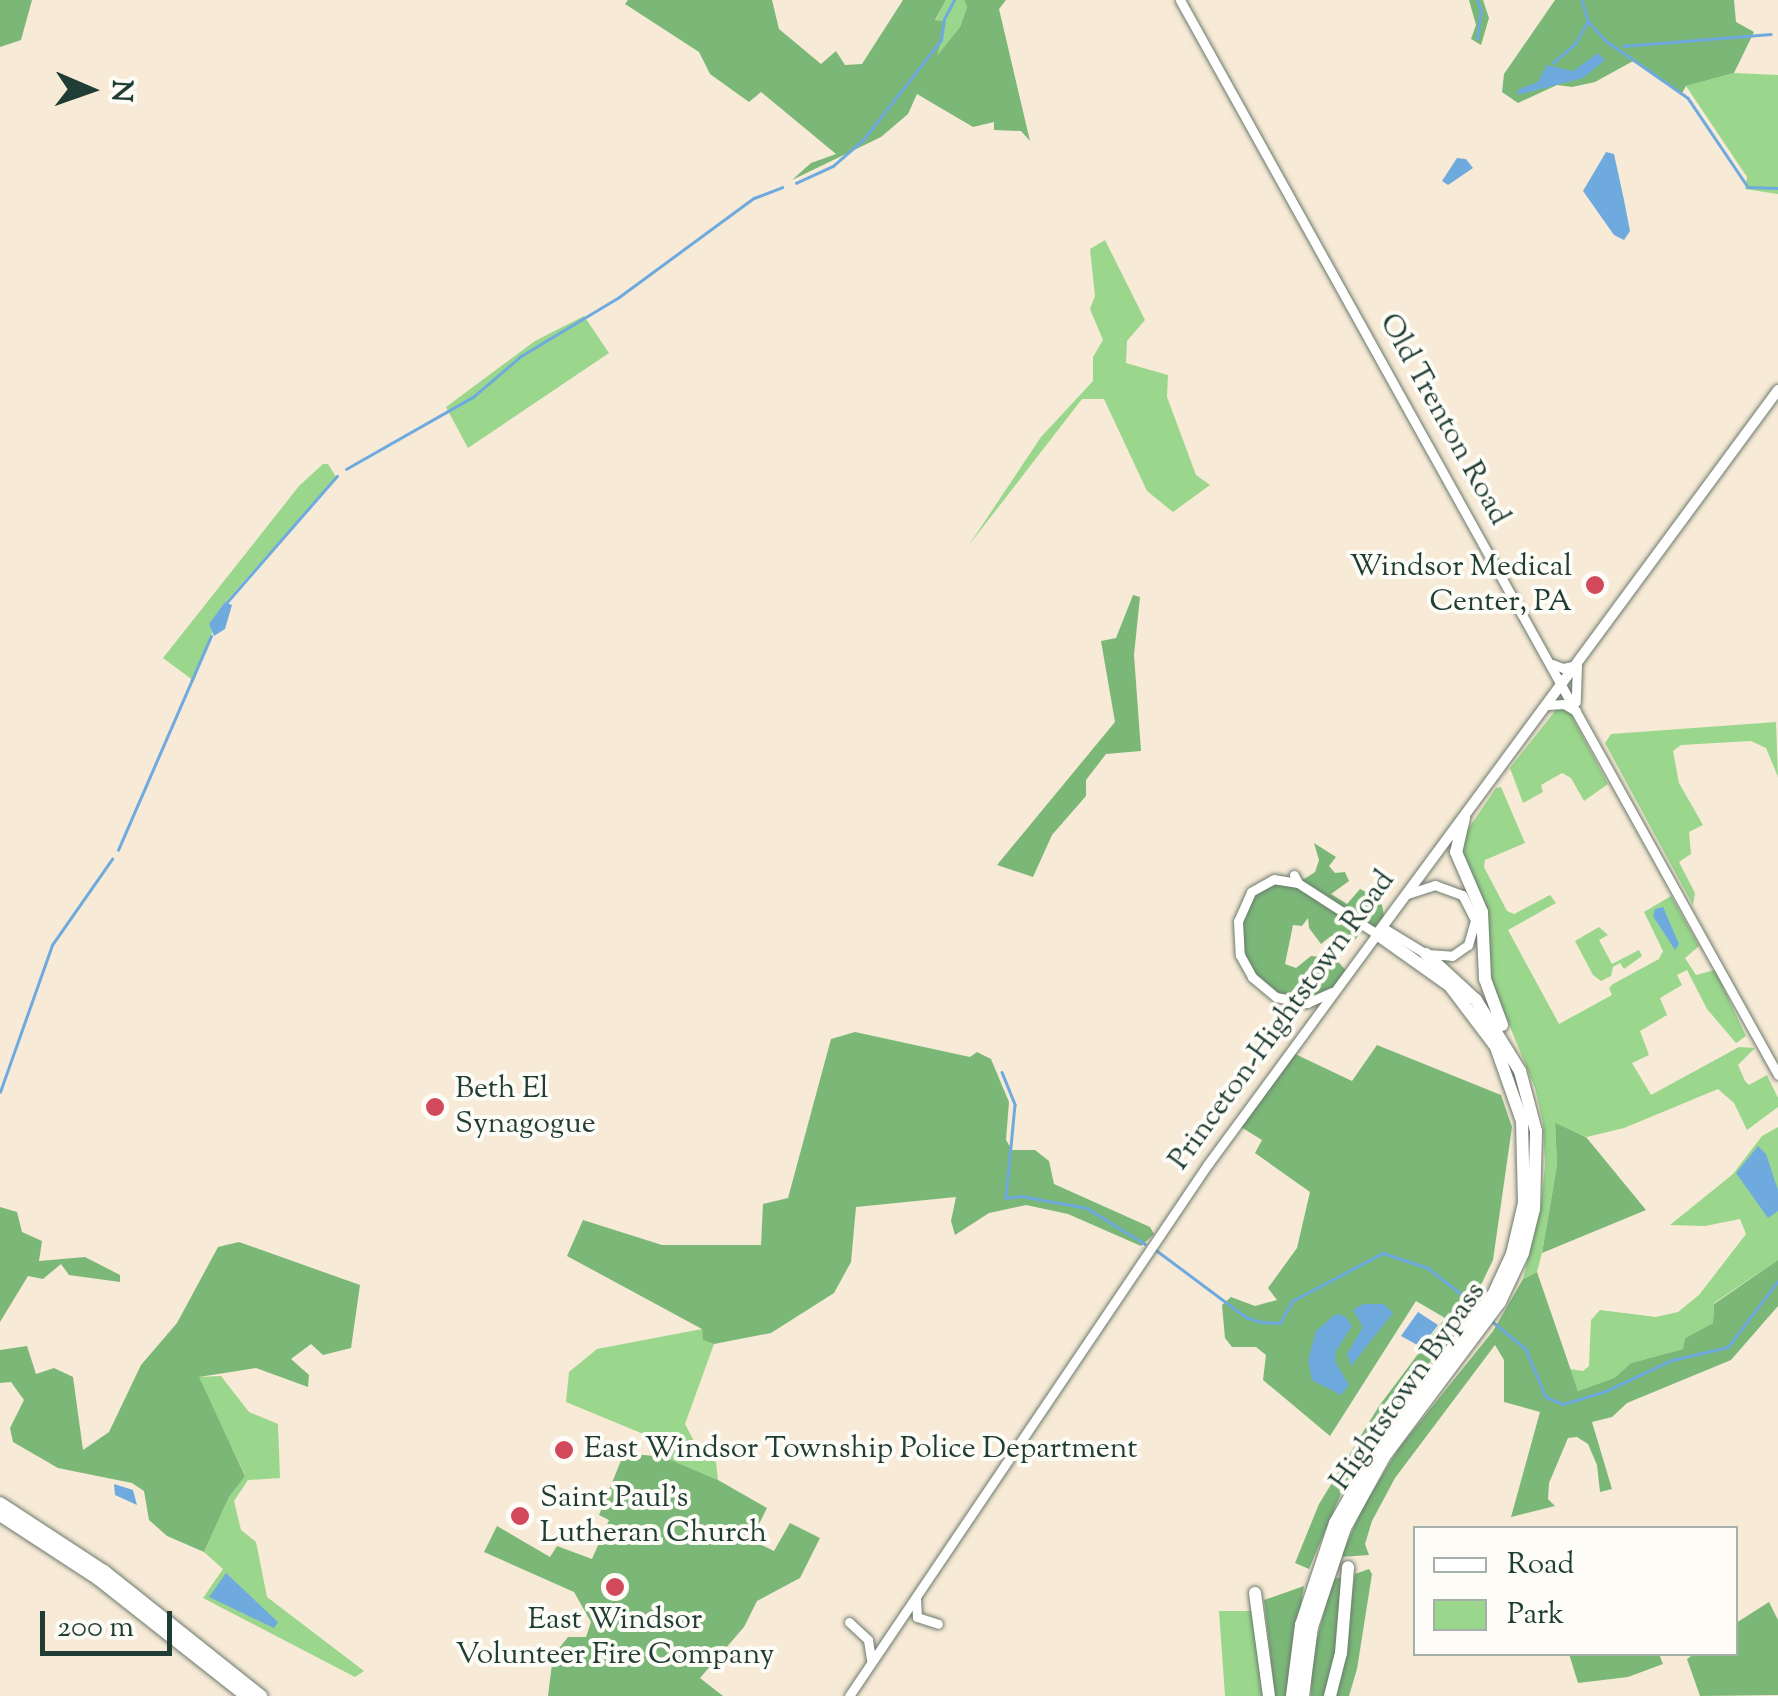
<!DOCTYPE html>
<html>
<head>
<meta charset="utf-8">
<style>
	body { margin:0 }
	#map { position:relative; width:1778px; height:1696px; overflow:hidden; background:#f7ead6; font-family:"Sorts Mill Goudy",serif }
	div>[style] { position:absolute }
	.green>* { inset:0; background:#9ad78c }
	.forest>* { inset:0; background:#7bb878 }
	.water>* { inset:0; background:#6faadf }
	.stream>* { height:2.5px; margin:-1.25px; padding:0 1.25px; transform-origin:1.25px; border-radius:1.25px; background:#6faadf }
	.roads { filter:drop-shadow(0 0 2px #6b7a6d) drop-shadow(0 0 2px #6b7a6d) }
	.secondary>* { height:9px; margin:-4.5px; padding:0 4.5px; transform-origin:4.5px; border-radius:4.5px; background:#fff }
	.primary>* { height:10px; margin:-5px; padding:0 5px; transform-origin:5px; border-radius:5px; background:#fff }
	.highway>* { height:12px; margin:-6px; padding:0 6px; transform-origin:6px; border-radius:6px; background:#fff }
	.dots>* { width:28px; height:28px; translate:-50% -50%; box-sizing:border-box; border:5px solid #fdfcf7; border-radius:50% }
	span { translate:-50% -50%; white-space:nowrap; text-align:center; line-height:1.15; -webkit-text-stroke:8px #fdfcf7; paint-order:stroke }
	.street-label { font-size:30px; color:#1f3d34 }
	.poi-label { font-size:30px; color:#1f3d34 }
	.right { translate:-100% -50%; text-align:right }
	.left { translate:0 -50%; text-align:left }
	.legend { position:absolute; left:1413px; top:1526px; width:325px; height:130px; box-sizing:border-box; background:#fdfcf7; border:2px solid #a4b0a9; margin:0; padding:12px 18px; list-style:none; font-size:30px; color:#1f3d34 }
	.legend li { display:flex; align-items:center; gap:20px; height:50px }
	.legend b { width:50px; border:2px solid #a4b0a9 }
	.north { position:absolute; left:40px; top:40px; width:100px; height:100px; -webkit-text-stroke:8px #fdfcf7; paint-order:stroke; rotate:92deg; font-size:28px; font-weight:700; line-height:40px; text-align:center; color:#1f3d34 }
	.north::after { content:''; display:block; margin:auto; width:35px; height:45px; background:#1f3d34; clip-path:polygon(50% 0,100% 100%,50% 72%,0 100%) }
	.scale { position:absolute; left:40px; top:1611px; width:132px; height:45px; box-sizing:border-box; border:5px solid #1f3d34; border-top:0; padding-left:12px; font-size:30px; line-height:35px; white-space:nowrap; color:#1f3d34; -webkit-text-stroke:8px #fdfcf7; paint-order:stroke }
</style>
</head>
<body>
<div id="map">
	<div class="green">
		<i style="clip-path:polygon(946px 0,964px 0,967px 7px,960px 27px,936px 59px,935px 21px)"></i>
		<i style="clip-path:polygon(1734px 73px,1778px 75px,1778px 194px,1745px 189px,1747px 177px,1686px 86px)"></i>
		<i style="clip-path:polygon(1105px 240px,1145px 320px,1127px 341px,1126px 363px,1168px 375px,1167px 397px,1196px 475px,1210px 485px,1173px 512px,1147px 491px,1104px 399px,1082px 399px,969px 545px,1041px 437px,1093px 381px,1093px 357px,1103px 340px,1090px 309px,1095px 296px,1090px 249px)"></i>
		<i style="clip-path:polygon(584px 316px,609px 353px,468px 448px,446px 407px,535px 341px)"></i>
		<i style="clip-path:polygon(323px 464px,328px 464px,336px 477px,222px 606px,194px 681px,163px 658px,299px 486px)"></i>
		<i style="clip-path:polygon(1559px 706px,1568px 709px,1608px 784px,1584px 801px,1571px 778px,1562px 773px,1541px 785px,1543px 792px,1523px 803px,1510px 768px)"></i>
		<i style="clip-path:polygon(1776px 722px,1778px 777px,1766px 748px,1751px 741px,1681px 745px,1673px 751px,1679px 783px,1703px 825px,1689px 832px,1691px 854px,1679px 862px,1695px 893px,1693px 905px,1605px 743px,1611px 734px)"></i>
		<i style="clip-path:polygon(1501px 787px,1525px 843px,1485px 860px,1484px 867px,1507px 911px,1514px 914px,1550px 895px,1556px 903px,1508px 930px,1559px 1024px,1612px 995px,1609px 988px,1613px 984px,1659px 959px,1663px 951px,1644px 912px,1671px 896px,1699px 946px,1685px 958px,1696px 975px,1715px 970px,1746px 1036px,1736px 1043px,1707px 1009px,1687px 970px,1677px 975px,1682px 985px,1660px 998px,1667px 1015px,1640px 1031px,1649px 1055px,1632px 1063px,1651px 1095px,1739px 1047px,1755px 1048px,1738px 1065px,1745px 1081px,1749px 1085px,1767px 1075px,1778px 1098px,1778px 1107px,1747px 1130px,1734px 1103px,1718px 1089px,1624px 1128px,1587px 1137px,1555px 1124px,1557px 1165px,1542px 1253px,1537px 1272px,1523px 1279px,1541px 1205px,1545px 1165px,1543px 1123px,1535px 1088px,1490px 978px,1460px 851px,1462px 838px,1496px 788px)"></i>
		<i style="clip-path:polygon(1599px 927px,1608px 935px,1599px 940px,1612px 964px,1639px 950px,1642px 956px,1624px 969px,1620px 963px,1613px 967px,1611px 976px,1601px 981px,1593px 975px,1575px 941px)"></i>
		<i style="clip-path:polygon(1778px 1127px,1778px 1260px,1714px 1303px,1713px 1323px,1685px 1338px,1683px 1349px,1631px 1363px,1614px 1378px,1578px 1391px,1570px 1369px,1583px 1371px,1589px 1366px,1591px 1320px,1600px 1310px,1656px 1317px,1678px 1312px,1699px 1295px,1746px 1234px,1740px 1219px,1705px 1226px,1670px 1225px,1733px 1174px,1762px 1136px)"></i>
		<i style="clip-path:polygon(702px 1329px,704px 1340px,714px 1344px,685px 1424px,696px 1445px,695px 1454px,716px 1462px,718px 1480px,664px 1457px,641px 1433px,566px 1402px,569px 1372px,597px 1349px)"></i>
		<i style="clip-path:polygon(221px 1376px,249px 1412px,278px 1424px,280px 1478px,248px 1480px,234px 1501px,241px 1530px,256px 1542px,267px 1597px,364px 1671px,355px 1677px,203px 1598px,223px 1569px,204px 1552px,229px 1497px,245px 1475px,198px 1377px)"></i>
		<i style="clip-path:polygon(1219px 1611px,1253px 1611px,1264px 1696px,1225px 1696px)"></i>
	</div>
	<div class="forest">
		<i style="clip-path:polygon(0 0,32px 0,21px 40px,0 47px)"></i>
		<i style="clip-path:polygon(628px 0,772px 0,779px 29px,821px 64px,836px 51px,845px 65px,862px 64px,903px 0,946px 0,935px 20px,946px 22px,937px 56px,960px 27px,967px 7px,964px 0,1006px 0,999px 9px,1030px 141px,1021px 131px,994px 130px,994px 122px,973px 127px,917px 94px,908px 114px,881px 137px,792px 180px,811px 163px,836px 154px,761px 92px,749px 102px,710px 74px,699px 52px,625px 4px)"></i>
		<i style="clip-path:polygon(1469px 0,1483px 0,1489px 18px,1481px 45px,1471px 39px,1476px 25px)"></i>
		<i style="clip-path:polygon(1555px 0,1734px 0,1736px 22px,1754px 32px,1734px 73px,1686px 86px,1681px 95px,1635px 60px,1595px 82px,1572px 87px,1557px 85px,1518px 103px,1502px 92px,1504px 74px)"></i>
		<i style="clip-path:polygon(1133px 595px,1140px 597px,1134px 655px,1141px 751px,1106px 754px,1086px 780px,1086px 796px,1052px 835px,1033px 877px,997px 865px,1115px 722px,1101px 641px,1116px 638px)"></i>
		<i style="clip-path:polygon(1314px 843px,1336px 857px,1329px 866px,1335px 873px,1345px 872px,1349px 881px,1331px 894px,1347px 904px,1360px 889px,1366px 892px,1370px 886px,1377px 890px,1374px 897px,1382px 905px,1385px 922px,1377px 934px,1365px 926px,1353px 943px,1331px 936px,1321px 944px,1309px 928px,1308px 918px,1302px 926px,1293px 925px,1285px 964px,1296px 968px,1311px 956px,1335px 958px,1348px 973px,1335px 991px,1313px 1002px,1276px 996px,1245px 966px,1240px 914px,1262px 883px,1298px 883px,1315px 872px,1319px 860px)"></i>
		<i style="clip-path:polygon(855px 1032px,970px 1057px,977px 1052px,991px 1059px,1009px 1102px,1006px 1140px,1012px 1150px,1035px 1150px,1049px 1161px,1054px 1184px,1150px 1227px,1154px 1234px,1141px 1246px,1068px 1214px,1026px 1205px,989px 1213px,955px 1235px,951px 1221px,956px 1197px,856px 1207px,851px 1262px,834px 1293px,771px 1333px,714px 1344px,703px 1340px,702px 1329px,567px 1256px,583px 1220px,662px 1245px,761px 1245px,763px 1204px,788px 1198px,831px 1039px)"></i>
		<i style="clip-path:polygon(1377px 1045px,1501px 1095px,1512px 1127px,1493px 1260px,1478px 1291px,1342px 1491px,1309px 1569px,1295px 1563px,1319px 1504px,1379px 1406px,1445px 1318px,1416px 1301px,1330px 1436px,1263px 1380px,1266px 1355px,1256px 1347px,1232px 1347px,1225px 1338px,1222px 1305px,1231px 1297px,1255px 1306px,1277px 1300px,1268px 1288px,1297px 1248px,1310px 1192px,1255px 1153px,1262px 1140px,1236px 1124px,1293px 1053px,1352px 1081px)"></i>
		<i style="clip-path:polygon(1555px 1123px,1586px 1137px,1646px 1210px,1542px 1253px,1557px 1165px)"></i>
		<i style="clip-path:polygon(0 1207px,17px 1212px,22px 1232px,42px 1241px,39px 1261px,85px 1257px,120px 1275px,120px 1282px,69px 1275px,61px 1264px,43px 1279px,28px 1276px,0 1322px)"></i>
		<i style="clip-path:polygon(239px 1242px,360px 1285px,351px 1348px,323px 1355px,311px 1344px,291px 1359px,309px 1375px,308px 1387px,256px 1368px,199px 1377px,245px 1476px,229px 1497px,204px 1552px,167px 1536px,149px 1520px,144px 1491px,132px 1483px,58px 1468px,13px 1442px,10px 1428px,24px 1400px,11px 1382px,0 1383px,0 1350px,27px 1346px,36px 1374px,54px 1368px,73px 1377px,83px 1450px,109px 1432px,141px 1365px,177px 1323px,218px 1247px)"></i>
		<i style="clip-path:polygon(1778px 1260px,1778px 1306px,1731px 1360px,1627px 1403px,1612px 1417px,1592px 1422px,1612px 1489px,1600px 1492px,1597px 1465px,1588px 1444px,1577px 1437px,1568px 1438px,1549px 1483px,1548px 1499px,1555px 1506px,1511px 1517px,1540px 1412px,1504px 1402px,1504px 1360px,1495px 1345px,1395px 1478px,1372px 1521px,1365px 1544px,1369px 1555px,1341px 1557px,1362px 1508px,1399px 1448px,1493px 1331px,1523px 1279px,1537px 1272px,1578px 1391px,1614px 1378px,1631px 1363px,1683px 1349px,1685px 1338px,1713px 1323px,1714px 1304px)"></i>
		<i style="clip-path:polygon(624px 1453px,664px 1457px,718px 1480px,767px 1508px,751px 1540px,774px 1551px,790px 1523px,820px 1538px,800px 1578px,757px 1601px,744px 1627px,700px 1678px,723px 1696px,548px 1696px,553px 1656px,568px 1637px,586px 1637px,591px 1622px,574px 1592px,484px 1552px,497px 1526px,550px 1557px,557px 1546px,592px 1559px,609px 1520px,599px 1515px)"></i>
		<i style="clip-path:polygon(1369px 1569px,1372px 1574px,1357px 1669px,1349px 1696px,1336px 1696px,1355px 1574px)"></i>
		<i style="clip-path:polygon(1343px 1577px,1339px 1645px,1326px 1696px,1311px 1696px,1312px 1657px,1333px 1579px)"></i>
		<i style="clip-path:polygon(1304px 1586px,1286px 1696px,1275px 1696px,1264px 1600px)"></i>
		<i style="clip-path:polygon(1769px 1602px,1778px 1620px,1778px 1695px,1700px 1696px,1687px 1659px,1694px 1654px,1736px 1654px,1736px 1623px)"></i>
		<i style="clip-path:polygon(1569px 1654px,1659px 1654px,1663px 1664px,1628px 1677px,1578px 1683px)"></i>
	</div>
	<div class="water">
		<i style="clip-path:polygon(1598px 53px,1605px 60px,1583px 78px,1517px 95px,1519px 89px,1538px 82px,1547px 65px,1573px 71px)"></i>
		<i style="clip-path:polygon(1606px 152px,1614px 154px,1624px 200px,1630px 231px,1624px 240px,1614px 235px,1583px 191px)"></i>
		<i style="clip-path:polygon(1457px 158px,1466px 159px,1473px 168px,1448px 185px,1442px 181px)"></i>
		<i style="clip-path:polygon(225px 602px,232px 605px,225px 629px,214px 636px,209px 624px)"></i>
		<i style="clip-path:polygon(1663px 907px,1679px 944px,1675px 950px,1653px 916px,1655px 909px)"></i>
		<i style="clip-path:polygon(1758px 1146px,1766px 1154px,1778px 1190px,1778px 1211px,1768px 1218px,1736px 1173px)"></i>
		<i style="clip-path:polygon(1363px 1304px,1384px 1304px,1393px 1313px,1351px 1366px,1347px 1354px,1363px 1327px,1353px 1310px)"></i>
		<i style="clip-path:polygon(1418px 1312px,1438px 1325px,1421px 1347px,1401px 1336px)"></i>
		<i style="clip-path:polygon(1336px 1314px,1345px 1316px,1352px 1326px,1336px 1351px,1335px 1361px,1349px 1385px,1341px 1395px,1312px 1380px,1308px 1360px,1316px 1331px)"></i>
		<i style="clip-path:polygon(114px 1484px,133px 1490px,137px 1505px,115px 1495px)"></i>
		<i style="clip-path:polygon(226px 1573px,278px 1622px,274px 1628px,209px 1597px)"></i>
	</div>
	<div class="stream">
		<i style="left:1582px;top:0;width:22px;rotate:74deg"></i>
		<i style="left:1588px;top:21px;width:25px;rotate:48deg"></i>
		<i style="left:1605px;top:40px;width:101px;rotate:34.9deg"></i>
		<i style="left:1688px;top:98px;width:107px;rotate:56deg"></i>
		<i style="left:1748px;top:187px;width:30px;rotate:2deg"></i>
		<i style="left:1477px;top:39px;width:28px;rotate:-82deg"></i>
		<i style="left:1481px;top:11px;width:12px;rotate:-110deg"></i>
		<i style="left:1623px;top:46px;width:148px;rotate:-4.6deg"></i>
		<i style="left:1553px;top:63px;width:29px;rotate:-41deg"></i>
		<i style="left:1575px;top:44px;width:26px;rotate:-61deg"></i>
		<i style="left:796px;top:183px;width:41px;rotate:-24.7deg"></i>
		<i style="left:833px;top:166px;width:40px;rotate:-41deg"></i>
		<i style="left:863px;top:140px;width:127px;rotate:-52deg"></i>
		<i style="left:941px;top:40px;width:21px;rotate:-82deg"></i>
		<i style="left:944px;top:19px;width:21px;rotate:-62deg"></i>
		<i style="left:346px;top:469px;width:146px;rotate:-29.6deg"></i>
		<i style="left:473px;top:397px;width:63px;rotate:-40.5deg"></i>
		<i style="left:521px;top:356px;width:114px;rotate:-31deg"></i>
		<i style="left:619px;top:297px;width:167px;rotate:-36.3deg"></i>
		<i style="left:754px;top:198px;width:30px;rotate:-21deg"></i>
		<i style="left:227px;top:602px;width:167px;rotate:-48.9deg"></i>
		<i style="left:118px;top:850px;width:233px;rotate:-66.5deg"></i>
		<i style="left:1002px;top:1072px;width:35px;rotate:68deg"></i>
		<i style="left:1015px;top:1105px;width:93px;rotate:95.5deg"></i>
		<i style="left:1006px;top:1198px;width:15px;rotate:-8deg"></i>
		<i style="left:1021px;top:1196px;width:67px;rotate:10.3deg"></i>
		<i style="left:1087px;top:1208px;width:68px;rotate:31.8deg"></i>
		<i style="left:0;top:1092px;width:156px;rotate:-70.5deg"></i>
		<i style="left:52px;top:945px;width:105px;rotate:-55.1deg"></i>
		<i style="left:1156px;top:1250px;width:112px;rotate:36.7deg"></i>
		<i style="left:1246px;top:1317px;width:16px;rotate:18deg"></i>
		<i style="left:1261px;top:1322px;width:19px;rotate:3deg"></i>
		<i style="left:1280px;top:1323px;width:25px;rotate:-61deg"></i>
		<i style="left:1292px;top:1301px;width:103px;rotate:-27.8deg"></i>
		<i style="left:1383px;top:1253px;width:47px;rotate:18.4deg"></i>
		<i style="left:1428px;top:1268px;width:63px;rotate:38deg"></i>
		<i style="left:1493px;top:1322px;width:43px;rotate:39.3deg"></i>
		<i style="left:1526px;top:1349px;width:52px;rotate:67.4deg"></i>
		<i style="left:1546px;top:1397px;width:18px;rotate:22deg"></i>
		<i style="left:1563px;top:1404px;width:45px;rotate:-16.8deg"></i>
		<i style="left:1606px;top:1391px;width:73px;rotate:-25.2deg"></i>
		<i style="left:1672px;top:1360px;width:57px;rotate:-13.1deg"></i>
		<i style="left:1728px;top:1347px;width:83px;rotate:-52.9deg"></i>
	</div>
	<div class="roads">
		<div class="secondary">
			<i style="left:1180px;top:0;width:1230px;rotate:60.91deg"></i>
			<i style="left:1552px;top:664px;width:12px;rotate:20deg"></i>
			<i style="left:1563px;top:668px;width:14px;rotate:-12deg"></i>
			<i style="left:1577px;top:665px;width:37px;rotate:92deg"></i>
			<i style="left:1547px;top:705px;width:17px;rotate:-3deg"></i>
			<i style="left:1564px;top:704px;width:14px;rotate:30deg"></i>
			<i style="left:1298px;top:883px;width:24px;rotate:-171deg"></i>
			<i style="left:1274px;top:879px;width:26px;rotate:151deg"></i>
			<i style="left:1251px;top:892px;width:32px;rotate:114deg"></i>
			<i style="left:1238px;top:921px;width:34px;rotate:87deg"></i>
			<i style="left:1240px;top:955px;width:25px;rotate:61deg"></i>
			<i style="left:1252px;top:977px;width:31px;rotate:40deg"></i>
			<i style="left:1276px;top:997px;width:32px;rotate:11deg"></i>
			<i style="left:1307px;top:1003px;width:27px;rotate:-24deg"></i>
			<i style="left:1382px;top:927px;width:52px;rotate:31.5deg"></i>
			<i style="left:1426px;top:954px;width:26px;rotate:4deg"></i>
			<i style="left:1452px;top:956px;width:19px;rotate:-35deg"></i>
			<i style="left:1468px;top:945px;width:26px;rotate:-74deg"></i>
			<i style="left:1475px;top:920px;width:28px;rotate:-117deg"></i>
			<i style="left:1462px;top:895px;width:29px;rotate:-160deg"></i>
			<i style="left:1435px;top:885px;width:29px;rotate:162deg"></i>
			<i style="left:916px;top:1598px;width:19px;rotate:87deg"></i>
			<i style="left:917px;top:1617px;width:22px;rotate:18deg"></i>
			<i style="left:849px;top:1622px;width:26px;rotate:43deg"></i>
			<i style="left:868px;top:1640px;width:20px;rotate:81deg"></i>
			<i style="left:849px;top:1696px;width:642px;rotate:-55.99deg"></i>
			<i style="left:1208px;top:1164px;width:285px;rotate:-53.7deg"></i>
			<i style="left:1377px;top:934px;width:94px;rotate:-147.2deg"></i>
			<i style="left:1298px;top:883px;width:9px;rotate:-117deg"></i>
		</div>
		<div class="primary">
			<i style="left:1377px;top:934px;width:676px;rotate:-53.6deg"></i>
		</div>
		<div class="highway">
			<i style="left:1464px;top:818px;width:35px;rotate:103deg"></i>
			<i style="left:1456px;top:852px;width:65px;rotate:66.6deg"></i>
			<i style="left:1482px;top:912px;width:67px;rotate:87.4deg"></i>
			<i style="left:1485px;top:979px;width:49px;rotate:69.7deg"></i>
			<i style="left:0;top:1503px;width:124px;rotate:33.2deg"></i>
			<i style="left:104px;top:1571px;width:201px;rotate:38.5deg"></i>
			<i style="left:0;top:1515px;width:117px;rotate:33.1deg"></i>
			<i style="left:98px;top:1579px;width:189px;rotate:38.3deg"></i>
			<i style="left:1255px;top:1593px;width:104px;rotate:82.3deg"></i>
			<i style="left:1292px;top:1696px;width:72px;rotate:-82.8deg"></i>
			<i style="left:1301px;top:1625px;width:108px;rotate:-71.6deg"></i>
			<i style="left:1335px;top:1523px;width:91px;rotate:-60.3deg"></i>
			<i style="left:1380px;top:1444px;width:189px;rotate:-52.9deg"></i>
			<i style="left:1494px;top:1293px;width:43px;rotate:-65.2deg"></i>
			<i style="left:1512px;top:1254px;width:52px;rotate:-76.8deg"></i>
			<i style="left:1524px;top:1203px;width:82px;rotate:-91.4deg"></i>
			<i style="left:1522px;top:1121px;width:78px;rotate:-109.4deg"></i>
			<i style="left:1496px;top:1047px;width:76px;rotate:-127deg"></i>
			<i style="left:1450px;top:986px;width:90px;rotate:-144.5deg"></i>
			<i style="left:1303px;top:1696px;width:70px;rotate:-82.6deg"></i>
			<i style="left:1312px;top:1627px;width:104px;rotate:-71.6deg"></i>
			<i style="left:1345px;top:1528px;width:81px;rotate:-61.2deg"></i>
			<i style="left:1384px;top:1457px;width:194px;rotate:-53.2deg"></i>
			<i style="left:1500px;top:1302px;width:54px;rotate:-64.9deg"></i>
			<i style="left:1523px;top:1253px;width:45px;rotate:-76deg"></i>
			<i style="left:1534px;top:1209px;width:78px;rotate:-88.5deg"></i>
			<i style="left:1536px;top:1131px;width:62px;rotate:-104.9deg"></i>
			<i style="left:1520px;top:1071px;width:84px;rotate:-121.8deg"></i>
			<i style="left:1476px;top:1000px;width:68px;rotate:-137.4deg"></i>
			<i style="left:1330px;top:1696px;width:44px;rotate:-75.7deg"></i>
			<i style="left:1341px;top:1653px;width:86px;rotate:-85.3deg"></i>
		</div>
	</div>
	<div class="dots">
		<i style="left:1595px;top:585px;background:#d1495b"></i>
		<i style="left:435px;top:1107px;background:#d1495b"></i>
		<i style="left:564px;top:1450px;background:#d1495b"></i>
		<i style="left:520px;top:1516px;background:#d1495b"></i>
		<i style="left:615px;top:1587px;background:#d1495b"></i>
	</div>
	<div class="street-label">
		<span style="left:1443px;top:420px;rotate:61deg">Old Trenton Road</span>
		<span style="left:1283px;top:1021px;rotate:-54deg">Princeton-Hightstown Road</span>
		<span style="left:1409px;top:1387px;rotate:-55deg">Hightstown Bypass</span>
	</div>
	<div class="poi-label">
		<span class="right" style="left:1572px;top:585px">Windsor Medical<br>Center, PA</span>
		<span class="left" style="left:455px;top:1107px">Beth El<br>Synagogue</span>
		<span class="left" style="left:584px;top:1450px">East Windsor Township Police Department</span>
		<span class="left" style="left:540px;top:1516px">Saint Paul's<br>Lutheran Church</span>
		<span style="left:615px;top:1638px">East Windsor<br>Volunteer Fire Company</span>
	</div>
	<ul class="legend">
	<li><b style="height:12px;background:#fff"></b>Road</li>
	<li><b style="height:28px;background:#9ad78c"></b>Park</li>
	</ul>
	<div class="north">N</div>
	<div class="scale">200 m</div>
</div>
</body>
</html>
